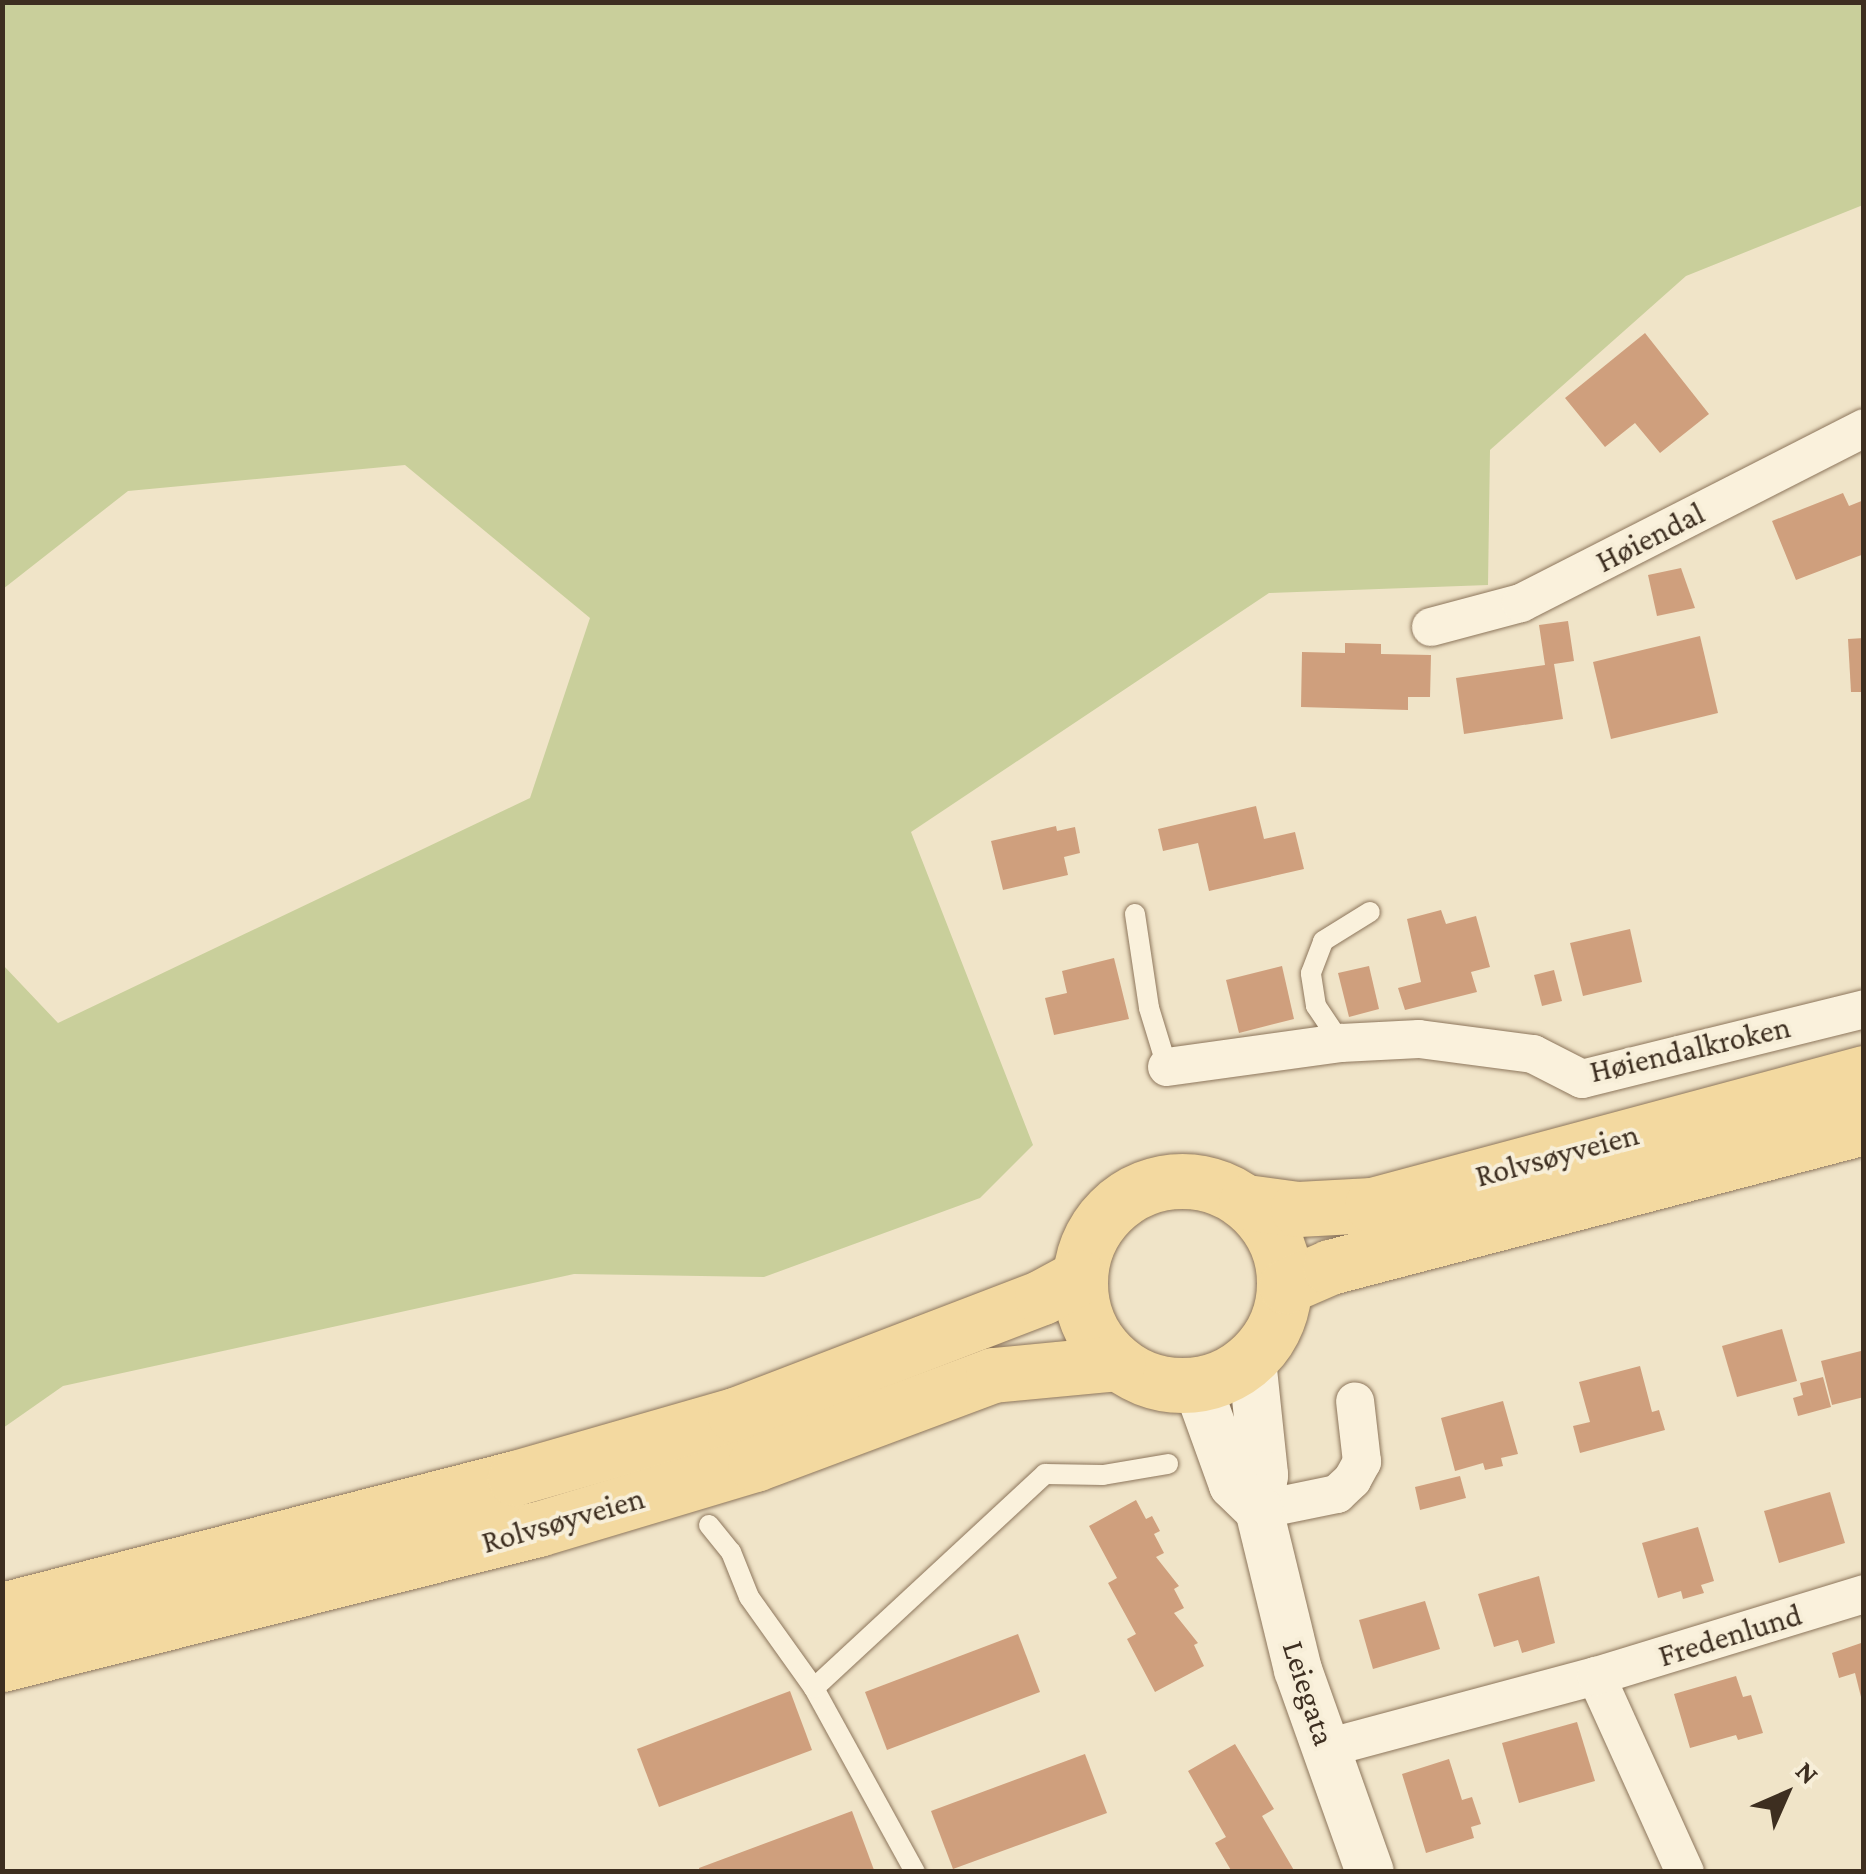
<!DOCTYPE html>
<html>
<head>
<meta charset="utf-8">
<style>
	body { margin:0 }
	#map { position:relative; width:1866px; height:1874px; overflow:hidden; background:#f0e4c8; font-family:"Crimson Pro",serif }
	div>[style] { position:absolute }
	.green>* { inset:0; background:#c9cf9b }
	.building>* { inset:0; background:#cf9f7d }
	.roads { filter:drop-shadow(0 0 2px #8d765c) drop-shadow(0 0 2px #8d765c) }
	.service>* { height:20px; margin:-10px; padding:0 10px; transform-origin:10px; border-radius:10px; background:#faf1dc }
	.minor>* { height:38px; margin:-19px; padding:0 19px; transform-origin:19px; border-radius:19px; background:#faf1dc }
	.tertiary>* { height:48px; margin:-24px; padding:0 24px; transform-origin:24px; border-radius:24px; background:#faf1dc }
	.primary>* { height:55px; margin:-27.5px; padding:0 27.5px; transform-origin:27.5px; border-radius:27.5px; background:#f3d9a0 }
	.primary>.ring { margin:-27.5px; padding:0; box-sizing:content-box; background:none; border:55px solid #f3d9a0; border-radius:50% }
	span { translate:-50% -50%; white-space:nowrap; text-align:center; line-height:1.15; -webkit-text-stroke:8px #f7eed8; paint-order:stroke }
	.street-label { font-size:32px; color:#3d2e20 }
	.frame { position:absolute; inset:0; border:5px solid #3d2e20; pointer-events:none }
	.north { position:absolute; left:1736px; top:1744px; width:100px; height:100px; -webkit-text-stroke:8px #f7eed8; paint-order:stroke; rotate:45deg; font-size:28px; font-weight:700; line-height:40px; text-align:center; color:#3d2e20 }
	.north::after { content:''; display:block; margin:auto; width:35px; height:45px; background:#3d2e20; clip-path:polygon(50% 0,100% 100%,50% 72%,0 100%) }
</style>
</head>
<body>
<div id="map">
	<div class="green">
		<i style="clip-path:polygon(3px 2px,1863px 3px,1863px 205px,1686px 276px,1490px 450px,1488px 585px,1269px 593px,911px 832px,1033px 1145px,980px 1198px,764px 1277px,574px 1274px,63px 1386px,3px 1428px,3px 965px,58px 1023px,530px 798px,590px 618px,405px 465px,128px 491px,3px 589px)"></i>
	</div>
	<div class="building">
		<i style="clip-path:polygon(1645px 333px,1709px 414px,1660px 453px,1635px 423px,1605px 447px,1565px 398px)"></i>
		<i style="clip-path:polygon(1843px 493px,1849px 506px,1864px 500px,1864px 554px,1796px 580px,1772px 521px)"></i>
		<i style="clip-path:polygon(1681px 568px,1695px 608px,1657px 616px,1648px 575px)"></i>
		<i style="clip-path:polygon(1568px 621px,1574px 661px,1554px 664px,1563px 719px,1464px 734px,1456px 678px,1545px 665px,1539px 625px)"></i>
		<i style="clip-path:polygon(1700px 636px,1718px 713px,1611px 739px,1593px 662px)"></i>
		<i style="clip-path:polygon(1864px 638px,1864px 692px,1851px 692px,1848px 639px)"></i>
		<i style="clip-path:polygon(1345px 643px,1381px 644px,1381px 654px,1431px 655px,1430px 697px,1408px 697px,1408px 710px,1301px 707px,1302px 652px,1345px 653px)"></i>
		<i style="clip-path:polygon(1256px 806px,1264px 839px,1295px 832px,1304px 869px,1209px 891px,1198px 843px,1163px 851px,1158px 829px)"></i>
		<i style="clip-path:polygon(1056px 826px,1057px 831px,1075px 827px,1080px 853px,1064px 857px,1068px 875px,1003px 890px,991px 841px)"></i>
		<i style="clip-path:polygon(1441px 910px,1446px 924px,1476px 916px,1490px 967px,1471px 972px,1477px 992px,1405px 1010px,1398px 988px,1421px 982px,1407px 919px)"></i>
		<i style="clip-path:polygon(1630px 929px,1642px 982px,1583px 996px,1570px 943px)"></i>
		<i style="clip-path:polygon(1114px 958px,1129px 1019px,1054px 1035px,1045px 998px,1067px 993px,1062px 971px)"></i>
		<i style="clip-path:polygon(1282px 966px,1294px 1019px,1239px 1033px,1226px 980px)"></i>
		<i style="clip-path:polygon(1369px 966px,1379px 1009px,1349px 1017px,1338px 973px)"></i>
		<i style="clip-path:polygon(1554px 970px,1562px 1001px,1542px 1006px,1534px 975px)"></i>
		<i style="clip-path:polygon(1782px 1329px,1797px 1381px,1737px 1397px,1722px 1346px)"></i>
		<i style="clip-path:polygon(1861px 1351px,1864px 1397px,1832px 1405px,1821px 1361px)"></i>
		<i style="clip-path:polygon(1640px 1366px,1652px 1412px,1659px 1410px,1665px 1430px,1580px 1453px,1573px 1426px,1590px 1422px,1579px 1382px)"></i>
		<i style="clip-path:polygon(1823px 1377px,1831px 1407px,1798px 1416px,1793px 1398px,1803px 1395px,1800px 1383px)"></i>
		<i style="clip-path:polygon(1503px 1401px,1518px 1454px,1501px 1458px,1503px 1466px,1485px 1470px,1483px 1463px,1455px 1471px,1441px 1418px)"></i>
		<i style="clip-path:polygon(1460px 1476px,1466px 1498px,1420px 1510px,1415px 1487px)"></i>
		<i style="clip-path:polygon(1830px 1492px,1845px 1543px,1779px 1563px,1764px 1511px)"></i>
		<i style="clip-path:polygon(1136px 1500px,1146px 1519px,1152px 1516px,1160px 1531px,1154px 1534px,1164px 1553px,1156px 1557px,1179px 1586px,1174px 1589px,1184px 1608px,1174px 1613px,1198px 1643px,1194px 1645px,1204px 1666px,1155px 1692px,1127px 1639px,1136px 1634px,1108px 1583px,1117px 1578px,1089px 1526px)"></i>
		<i style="clip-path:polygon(1698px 1527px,1714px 1581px,1701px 1585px,1704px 1593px,1683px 1599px,1681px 1591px,1658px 1598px,1642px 1543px)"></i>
		<i style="clip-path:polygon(1539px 1576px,1555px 1643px,1522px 1653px,1518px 1640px,1494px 1647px,1478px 1594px)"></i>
		<i style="clip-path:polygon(1425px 1601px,1440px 1649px,1373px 1669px,1359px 1620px)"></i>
		<i style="clip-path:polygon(1018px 1634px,1040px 1692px,887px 1750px,865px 1692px)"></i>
		<i style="clip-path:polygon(1864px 1642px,1864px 1701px,1862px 1701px,1855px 1673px,1839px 1678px,1832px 1653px)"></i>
		<i style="clip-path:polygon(1736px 1676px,1743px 1697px,1751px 1695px,1763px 1733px,1738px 1740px,1736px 1735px,1690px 1748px,1674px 1694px)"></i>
		<i style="clip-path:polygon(790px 1691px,812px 1750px,659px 1807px,637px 1749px)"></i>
		<i style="clip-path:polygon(1577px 1722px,1595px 1781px,1519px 1803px,1502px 1743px)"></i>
		<i style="clip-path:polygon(1235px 1744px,1274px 1809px,1262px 1816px,1295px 1872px,1232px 1872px,1215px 1843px,1226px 1837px,1188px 1771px)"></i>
		<i style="clip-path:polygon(1085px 1754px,1107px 1813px,953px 1869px,931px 1811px)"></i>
		<i style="clip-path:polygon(1449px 1759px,1462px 1800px,1472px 1797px,1481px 1824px,1471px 1827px,1474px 1838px,1426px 1853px,1402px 1774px)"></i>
		<i style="clip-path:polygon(852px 1811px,874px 1870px,700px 1872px,699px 1868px)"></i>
	</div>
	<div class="roads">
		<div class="service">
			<i style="left:1135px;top:914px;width:95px;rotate:81.5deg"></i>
			<i style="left:1149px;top:1008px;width:62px;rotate:73deg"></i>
			<i style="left:1341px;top:1043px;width:45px;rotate:-124deg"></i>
			<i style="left:1316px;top:1006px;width:33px;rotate:-99deg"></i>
			<i style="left:1311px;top:973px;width:34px;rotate:-69deg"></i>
			<i style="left:1323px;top:941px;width:55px;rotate:-31.7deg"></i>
			<i style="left:709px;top:1525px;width:35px;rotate:51deg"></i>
			<i style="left:731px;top:1552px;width:48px;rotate:68.2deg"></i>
			<i style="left:749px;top:1597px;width:112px;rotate:54.5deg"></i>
			<i style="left:915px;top:1872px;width:210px;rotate:-118.8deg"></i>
			<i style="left:814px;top:1688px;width:315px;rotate:-42.8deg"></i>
			<i style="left:1045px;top:1474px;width:58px;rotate:1deg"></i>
			<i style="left:1103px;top:1475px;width:66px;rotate:-9.6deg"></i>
		</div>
		<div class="minor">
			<i style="left:1431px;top:627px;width:93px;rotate:-14.9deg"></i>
			<i style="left:1521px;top:603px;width:385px;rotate:-27deg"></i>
			<i style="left:1167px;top:1067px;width:176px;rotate:-7.9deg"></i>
			<i style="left:1341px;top:1043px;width:78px;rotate:-2.9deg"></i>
			<i style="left:1419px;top:1039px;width:115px;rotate:7.5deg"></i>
			<i style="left:1533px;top:1054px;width:55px;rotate:27deg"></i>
			<i style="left:1582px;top:1079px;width:291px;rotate:-13.9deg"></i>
			<i style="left:1259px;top:1510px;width:80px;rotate:-11.6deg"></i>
			<i style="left:1337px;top:1494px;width:21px;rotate:-43deg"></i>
			<i style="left:1352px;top:1480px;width:21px;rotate:-61deg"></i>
			<i style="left:1362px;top:1462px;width:61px;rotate:-96.5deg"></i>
			<i style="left:1596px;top:1676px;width:215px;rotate:65.6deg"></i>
			<i style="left:1327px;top:1748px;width:278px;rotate:-15deg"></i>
			<i style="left:1596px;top:1676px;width:280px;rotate:-17deg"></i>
		</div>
		<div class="tertiary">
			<i style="left:1252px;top:1360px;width:116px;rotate:84deg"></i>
			<i style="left:1264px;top:1475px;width:35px;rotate:98deg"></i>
			<i style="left:1259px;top:1510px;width:165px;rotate:76.3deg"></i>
			<i style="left:1298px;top:1670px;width:214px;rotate:70.4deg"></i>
			<i style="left:1197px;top:1385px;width:106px;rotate:70.2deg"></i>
			<i style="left:1233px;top:1485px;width:36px;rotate:44deg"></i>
		</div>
		<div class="primary">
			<i class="ring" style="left:1080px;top:1181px;width:149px;height:149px"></i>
			<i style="left:1246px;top:1202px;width:52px;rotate:7.7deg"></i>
			<i style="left:1298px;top:1209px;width:74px;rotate:-3.1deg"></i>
			<i style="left:1372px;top:1205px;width:509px;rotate:-15.02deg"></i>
			<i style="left:1286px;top:1286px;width:48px;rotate:-23.4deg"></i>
			<i style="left:1330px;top:1267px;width:552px;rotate:-14.69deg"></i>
			<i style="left:2px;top:1610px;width:530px;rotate:-14.43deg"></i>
			<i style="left:515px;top:1478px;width:229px;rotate:-16deg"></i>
			<i style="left:735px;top:1415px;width:329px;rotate:-21deg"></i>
			<i style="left:1042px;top:1297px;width:42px;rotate:-28.4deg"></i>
			<i style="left:2px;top:1664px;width:553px;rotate:-14.14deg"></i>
			<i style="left:538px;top:1529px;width:227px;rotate:-16.7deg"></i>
			<i style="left:755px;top:1464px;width:254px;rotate:-20.5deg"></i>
			<i style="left:993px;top:1375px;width:125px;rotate:-5.5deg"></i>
		</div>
	</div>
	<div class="street-label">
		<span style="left:1650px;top:537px;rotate:-27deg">Høiendal</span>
		<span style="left:1690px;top:1049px;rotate:-13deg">Høiendalkroken</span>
		<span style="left:1557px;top:1155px;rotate:-15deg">Rolvsøyveien</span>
		<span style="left:563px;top:1520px;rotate:-16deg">Rolvsøyveien</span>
		<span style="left:1730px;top:1635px;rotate:-17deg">Fredenlund</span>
		<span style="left:1309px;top:1693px;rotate:72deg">Leiegata</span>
	</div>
	<div class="frame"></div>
	<div class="north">N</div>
</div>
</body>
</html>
